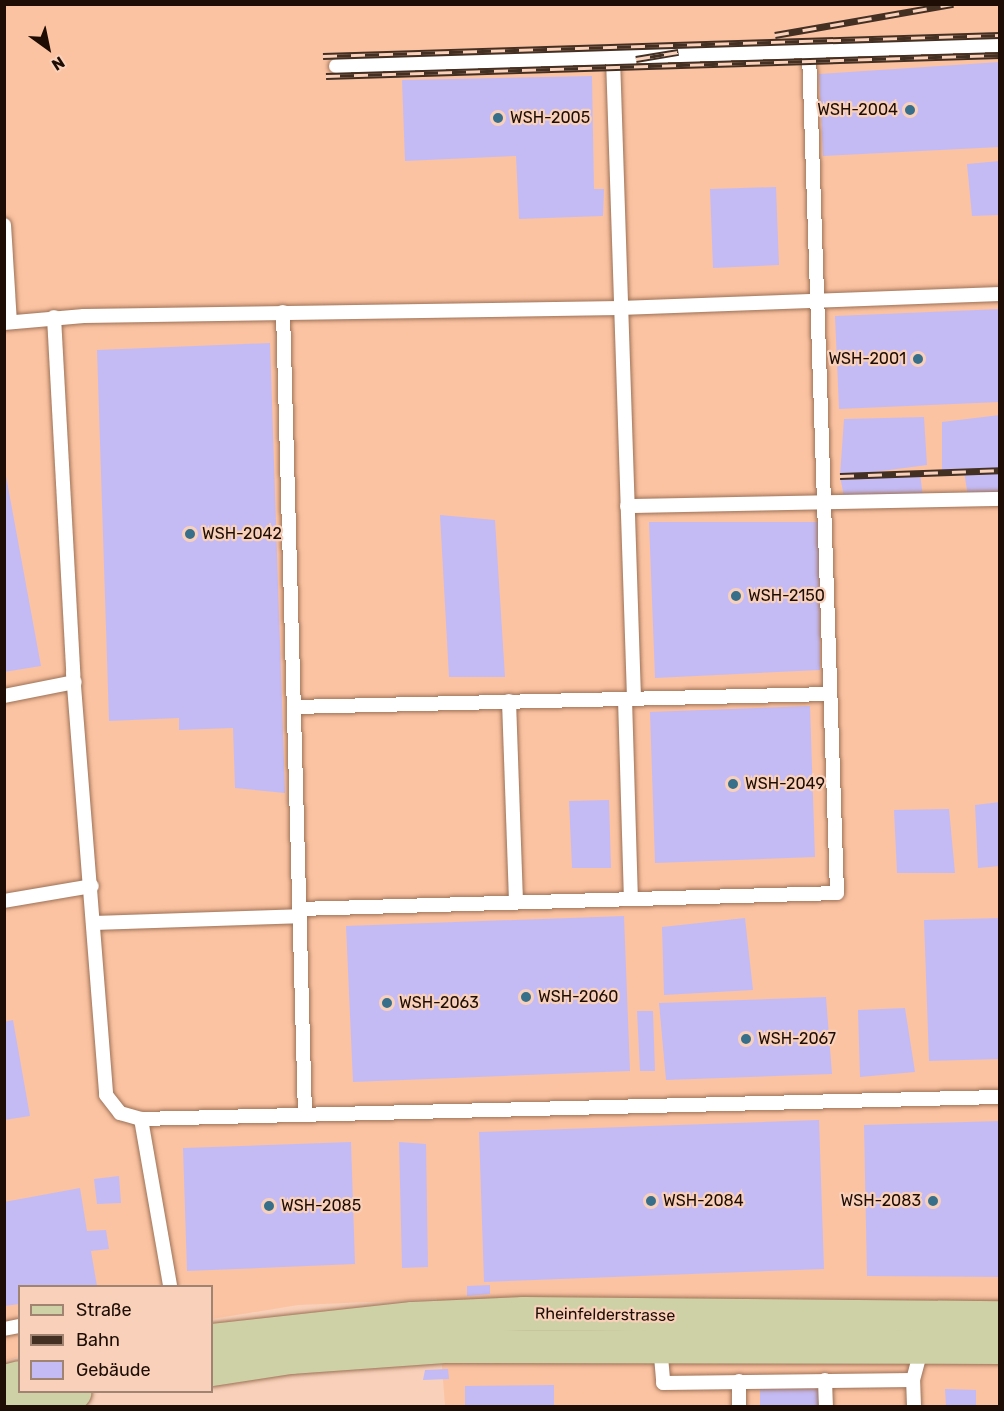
<!DOCTYPE html>
<html>
<head>
<meta charset="utf-8">
<style>
	body { margin:0 }
	#map { position:relative; width:1004px; height:1411px; overflow:hidden; background:#f9d1ba; font-family:Rubik,sans-serif }
	div>[style] { position:absolute }
	.built>* { inset:0; background:#fbc3a2 }
	.building>* { inset:0; background:#c4bbf5 }
	.roads { filter:drop-shadow(0 0 2px #9d7156) drop-shadow(0 0 2px #9d7156) }
	.lane>* { height:14px; margin:-7px; padding:0 7px; transform-origin:7px; border-radius:7px; background:#fff }
	.primary>* { height:33px; margin:-16.5px; padding:0 16.5px; transform-origin:16.5px; border-radius:16.5px; background:#ced1a6 }
	.rail>* { height:7px; margin-top:-3.5px; transform-origin:0; background:repeating-linear-gradient(90deg,#f9d1ba 0 14px,#442f23 0 28px); box-sizing:border-box; border-block:2px solid #442f23 }
	.dots>* { width:16px; height:16px; translate:-50% -50%; box-sizing:border-box; border:3px solid #f9d1ba; border-radius:50% }
	span { translate:-50% -50%; white-space:nowrap; text-align:center; line-height:1.15; -webkit-text-stroke:4.5px #f9d1ba; paint-order:stroke }
	.poi-label { font-size:16px; color:#1e0d04 }
	.right { translate:-100% -50%; text-align:right }
	.left { translate:0 -50%; text-align:left }
	.street-label { font-size:16px; color:#1e0d04 }
	.frame { position:absolute; inset:0; border:6px solid #1e0d04; pointer-events:none }
	.legend { position:absolute; left:18px; top:1285px; width:195px; height:108px; box-sizing:border-box; background:#f9d1ba; border:2px solid #a18371; margin:0; padding:8px 10px; list-style:none; font-size:18px; color:#1e0d04 }
	.legend li { display:flex; align-items:center; gap:12px; height:30px }
	.legend b { width:30px; border:2px solid #a18371 }
	.north { position:absolute; left:18px; top:18px; width:60px; height:60px; -webkit-text-stroke:4px #f9d1ba; paint-order:stroke; rotate:147deg; font-size:16px; font-weight:700; line-height:24px; text-align:center; color:#1e0d04 }
	.north::after { content:''; display:block; margin:auto; width:21px; height:27px; background:#1e0d04; clip-path:polygon(50% 0,100% 100%,50% 72%,0 100%) }
</style>
</head>
<body>
<div id="map">
	<div class="built">
		<i style="clip-path:polygon(4px 5px,999px 5px,999px 1406px,445px 1406px,437px 1299px,298px 1305px,212px 1319px,212px 1286px,20px 1286px,19px 1357px,5px 1361px)"></i>
	</div>
	<div class="building">
		<i style="clip-path:polygon(1000px 62px,1000px 147px,823px 156px,819px 74px)"></i>
		<i style="clip-path:polygon(592px 76px,594px 189px,604px 189px,603px 216px,519px 219px,516px 156px,405px 161px,402px 80px)"></i>
		<i style="clip-path:polygon(1000px 161px,1000px 215px,972px 216px,967px 164px)"></i>
		<i style="clip-path:polygon(776px 187px,779px 265px,713px 268px,710px 189px)"></i>
		<i style="clip-path:polygon(1000px 309px,1000px 402px,839px 409px,835px 316px)"></i>
		<i style="clip-path:polygon(270px 343px,285px 793px,235px 788px,233px 728px,179px 730px,179px 718px,109px 721px,97px 350px)"></i>
		<i style="clip-path:polygon(1000px 415px,1000px 493px,968px 497px,964px 471px,942px 473px,942px 422px)"></i>
		<i style="clip-path:polygon(924px 417px,927px 465px,844px 476px,920px 473px,923px 497px,844px 497px,840px 476px,844px 419px)"></i>
		<i style="clip-path:polygon(4px 465px,41px 666px,4px 672px)"></i>
		<i style="clip-path:polygon(440px 515px,495px 520px,505px 677px,449px 677px)"></i>
		<i style="clip-path:polygon(649px 522px,819px 522px,820px 670px,655px 678px)"></i>
		<i style="clip-path:polygon(810px 706px,815px 857px,655px 863px,650px 712px)"></i>
		<i style="clip-path:polygon(609px 800px,611px 868px,572px 868px,569px 801px)"></i>
		<i style="clip-path:polygon(1000px 802px,1000px 866px,978px 868px,975px 805px)"></i>
		<i style="clip-path:polygon(949px 809px,955px 873px,897px 873px,894px 810px)"></i>
		<i style="clip-path:polygon(624px 916px,630px 1071px,353px 1082px,346px 926px)"></i>
		<i style="clip-path:polygon(745px 918px,753px 990px,664px 995px,662px 927px)"></i>
		<i style="clip-path:polygon(1000px 918px,1000px 1059px,929px 1061px,924px 920px)"></i>
		<i style="clip-path:polygon(826px 997px,832px 1074px,666px 1080px,659px 1003px)"></i>
		<i style="clip-path:polygon(905px 1008px,915px 1072px,860px 1077px,858px 1010px)"></i>
		<i style="clip-path:polygon(637px 1011px,653px 1011px,655px 1071px,640px 1071px)"></i>
		<i style="clip-path:polygon(13px 1020px,30px 1116px,4px 1120px,4px 1022px)"></i>
		<i style="clip-path:polygon(819px 1120px,824px 1269px,484px 1282px,479px 1132px)"></i>
		<i style="clip-path:polygon(1000px 1121px,1000px 1277px,867px 1276px,864px 1125px)"></i>
		<i style="clip-path:polygon(351px 1142px,355px 1264px,187px 1271px,183px 1148px)"></i>
		<i style="clip-path:polygon(399px 1142px,426px 1144px,428px 1267px,402px 1268px)"></i>
		<i style="clip-path:polygon(119px 1176px,121px 1203px,97px 1204px,94px 1179px)"></i>
		<i style="clip-path:polygon(80px 1188px,87px 1231px,106px 1230px,109px 1249px,91px 1251px,97px 1286px,20px 1286px,20px 1304px,4px 1306px,4px 1202px)"></i>
		<i style="clip-path:polygon(490px 1285px,490px 1294px,467px 1296px,467px 1286px)"></i>
		<i style="clip-path:polygon(448px 1369px,449px 1379px,423px 1380px,425px 1370px)"></i>
		<i style="clip-path:polygon(554px 1385px,554px 1406px,465px 1406px,465px 1386px)"></i>
		<i style="clip-path:polygon(760px 1389px,819px 1389px,819px 1406px,760px 1406px)"></i>
		<i style="clip-path:polygon(945px 1389px,976px 1390px,976px 1406px,946px 1406px)"></i>
	</div>
	<div class="roads">
		<div class="lane">
			<i style="left:613px;top:58px;width:640px;rotate:88.12deg"></i>
			<i style="left:336px;top:66px;width:664px;rotate:-1.81deg"></i>
			<i style="left:4px;top:225px;width:97px;rotate:86.5deg"></i>
			<i style="left:283px;top:312px;width:802px;rotate:88.43deg"></i>
			<i style="left:54px;top:317px;width:357px;rotate:86.9deg"></i>
			<i style="left:73px;top:673px;width:423px;rotate:85.5deg"></i>
			<i style="left:106px;top:1095px;width:23px;rotate:52deg"></i>
			<i style="left:120px;top:1113px;width:22px;rotate:16deg"></i>
			<i style="left:141px;top:1119px;width:859px;rotate:-1.47deg"></i>
			<i style="left:4px;top:323px;width:80px;rotate:-5deg"></i>
			<i style="left:84px;top:316px;width:536px;rotate:-0.86deg"></i>
			<i style="left:620px;top:308px;width:380px;rotate:-2.1deg"></i>
			<i style="left:627px;top:506px;width:373px;rotate:-1.1deg"></i>
			<i style="left:4px;top:696px;width:72px;rotate:-11.2deg"></i>
			<i style="left:625px;top:699px;width:200px;rotate:88.3deg"></i>
			<i style="left:509px;top:701px;width:201px;rotate:88deg"></i>
			<i style="left:294px;top:707px;width:536px;rotate:-1.39deg"></i>
			<i style="left:4px;top:901px;width:89px;rotate:-9.7deg"></i>
			<i style="left:299px;top:909px;width:538px;rotate:-1.7deg"></i>
			<i style="left:837px;top:893px;width:840px;rotate:-91.91deg"></i>
			<i style="left:93px;top:923px;width:206px;rotate:-1.9deg"></i>
			<i style="left:141px;top:1119px;width:169px;rotate:80.1deg"></i>
			<i style="left:4px;top:1329px;width:16px;rotate:-11deg"></i>
			<i style="left:660px;top:1345px;width:38px;rotate:85deg"></i>
			<i style="left:663px;top:1383px;width:250px;rotate:-0.7deg"></i>
			<i style="left:825px;top:1380px;width:26px;rotate:88deg"></i>
			<i style="left:739px;top:1381px;width:25px;rotate:90deg"></i>
			<i style="left:914px;top:1406px;width:26px;rotate:-92deg"></i>
			<i style="left:913px;top:1380px;width:34px;rotate:-75deg"></i>
		</div>
		<div class="primary">
			<i style="left:212px;top:1340px;width:201px;rotate:-6.3deg"></i>
			<i style="left:412px;top:1318px;width:111px;rotate:-2.6deg"></i>
			<i style="left:523px;top:1313px;width:477px;rotate:0.5deg"></i>
			<i style="left:212px;top:1369px;width:79px;rotate:-8.7deg"></i>
			<i style="left:290px;top:1357px;width:154px;rotate:-4.1deg"></i>
			<i style="left:444px;top:1346px;width:556px;rotate:0.1deg"></i>
			<i style="left:4px;top:1381px;width:16px;rotate:-14deg"></i>
			<i style="left:13px;top:1406px;width:63px;rotate:-12.9deg"></i>
		</div>
	</div>
	<div class="rail">
		<i style="left:775px;top:35px;width:181px;rotate:-9.9deg"></i>
		<i style="left:323px;top:56px;width:677px;rotate:-1.78deg"></i>
		<i style="left:636px;top:59px;width:43px;rotate:-9.5deg"></i>
		<i style="left:326px;top:76px;width:674px;rotate:-1.78deg"></i>
		<i style="left:840px;top:476px;width:160px;rotate:-2.1deg"></i>
	</div>
	<div class="dots">
		<i style="left:910px;top:110px;background:#376e89"></i>
		<i style="left:498px;top:118px;background:#376e89"></i>
		<i style="left:918px;top:359px;background:#376e89"></i>
		<i style="left:190px;top:534px;background:#376e89"></i>
		<i style="left:736px;top:596px;background:#376e89"></i>
		<i style="left:733px;top:784px;background:#376e89"></i>
		<i style="left:526px;top:997px;background:#376e89"></i>
		<i style="left:387px;top:1003px;background:#376e89"></i>
		<i style="left:746px;top:1039px;background:#376e89"></i>
		<i style="left:651px;top:1201px;background:#376e89"></i>
		<i style="left:933px;top:1201px;background:#376e89"></i>
		<i style="left:269px;top:1206px;background:#376e89"></i>
	</div>
	<div class="poi-label">
		<span class="right" style="left:898px;top:110px">WSH-2004</span>
		<span class="left" style="left:510px;top:118px">WSH-2005</span>
		<span class="right" style="left:906px;top:359px">WSH-2001</span>
		<span class="left" style="left:202px;top:534px">WSH-2042</span>
		<span class="left" style="left:748px;top:596px">WSH-2150</span>
		<span class="left" style="left:745px;top:784px">WSH-2049</span>
		<span class="left" style="left:538px;top:997px">WSH-2060</span>
		<span class="left" style="left:399px;top:1003px">WSH-2063</span>
		<span class="left" style="left:758px;top:1039px">WSH-2067</span>
		<span class="left" style="left:663px;top:1201px">WSH-2084</span>
		<span class="right" style="left:921px;top:1201px">WSH-2083</span>
		<span class="left" style="left:281px;top:1206px">WSH-2085</span>
	</div>
	<div class="street-label">
		<span style="left:605px;top:1315px;rotate:1deg">Rheinfelderstrasse</span>
	</div>
	<div class="frame"></div>
	<ul class="legend">
	<li><b style="height:8px;background:#ced1a6"></b>Straße</li>
	<li><b style="height:8px;background:#442f23"></b>Bahn</li>
	<li><b style="height:16px;background:#c4bbf5"></b>Gebäude</li>
	</ul>
	<div class="north">N</div>
</div>
</body>
</html>
